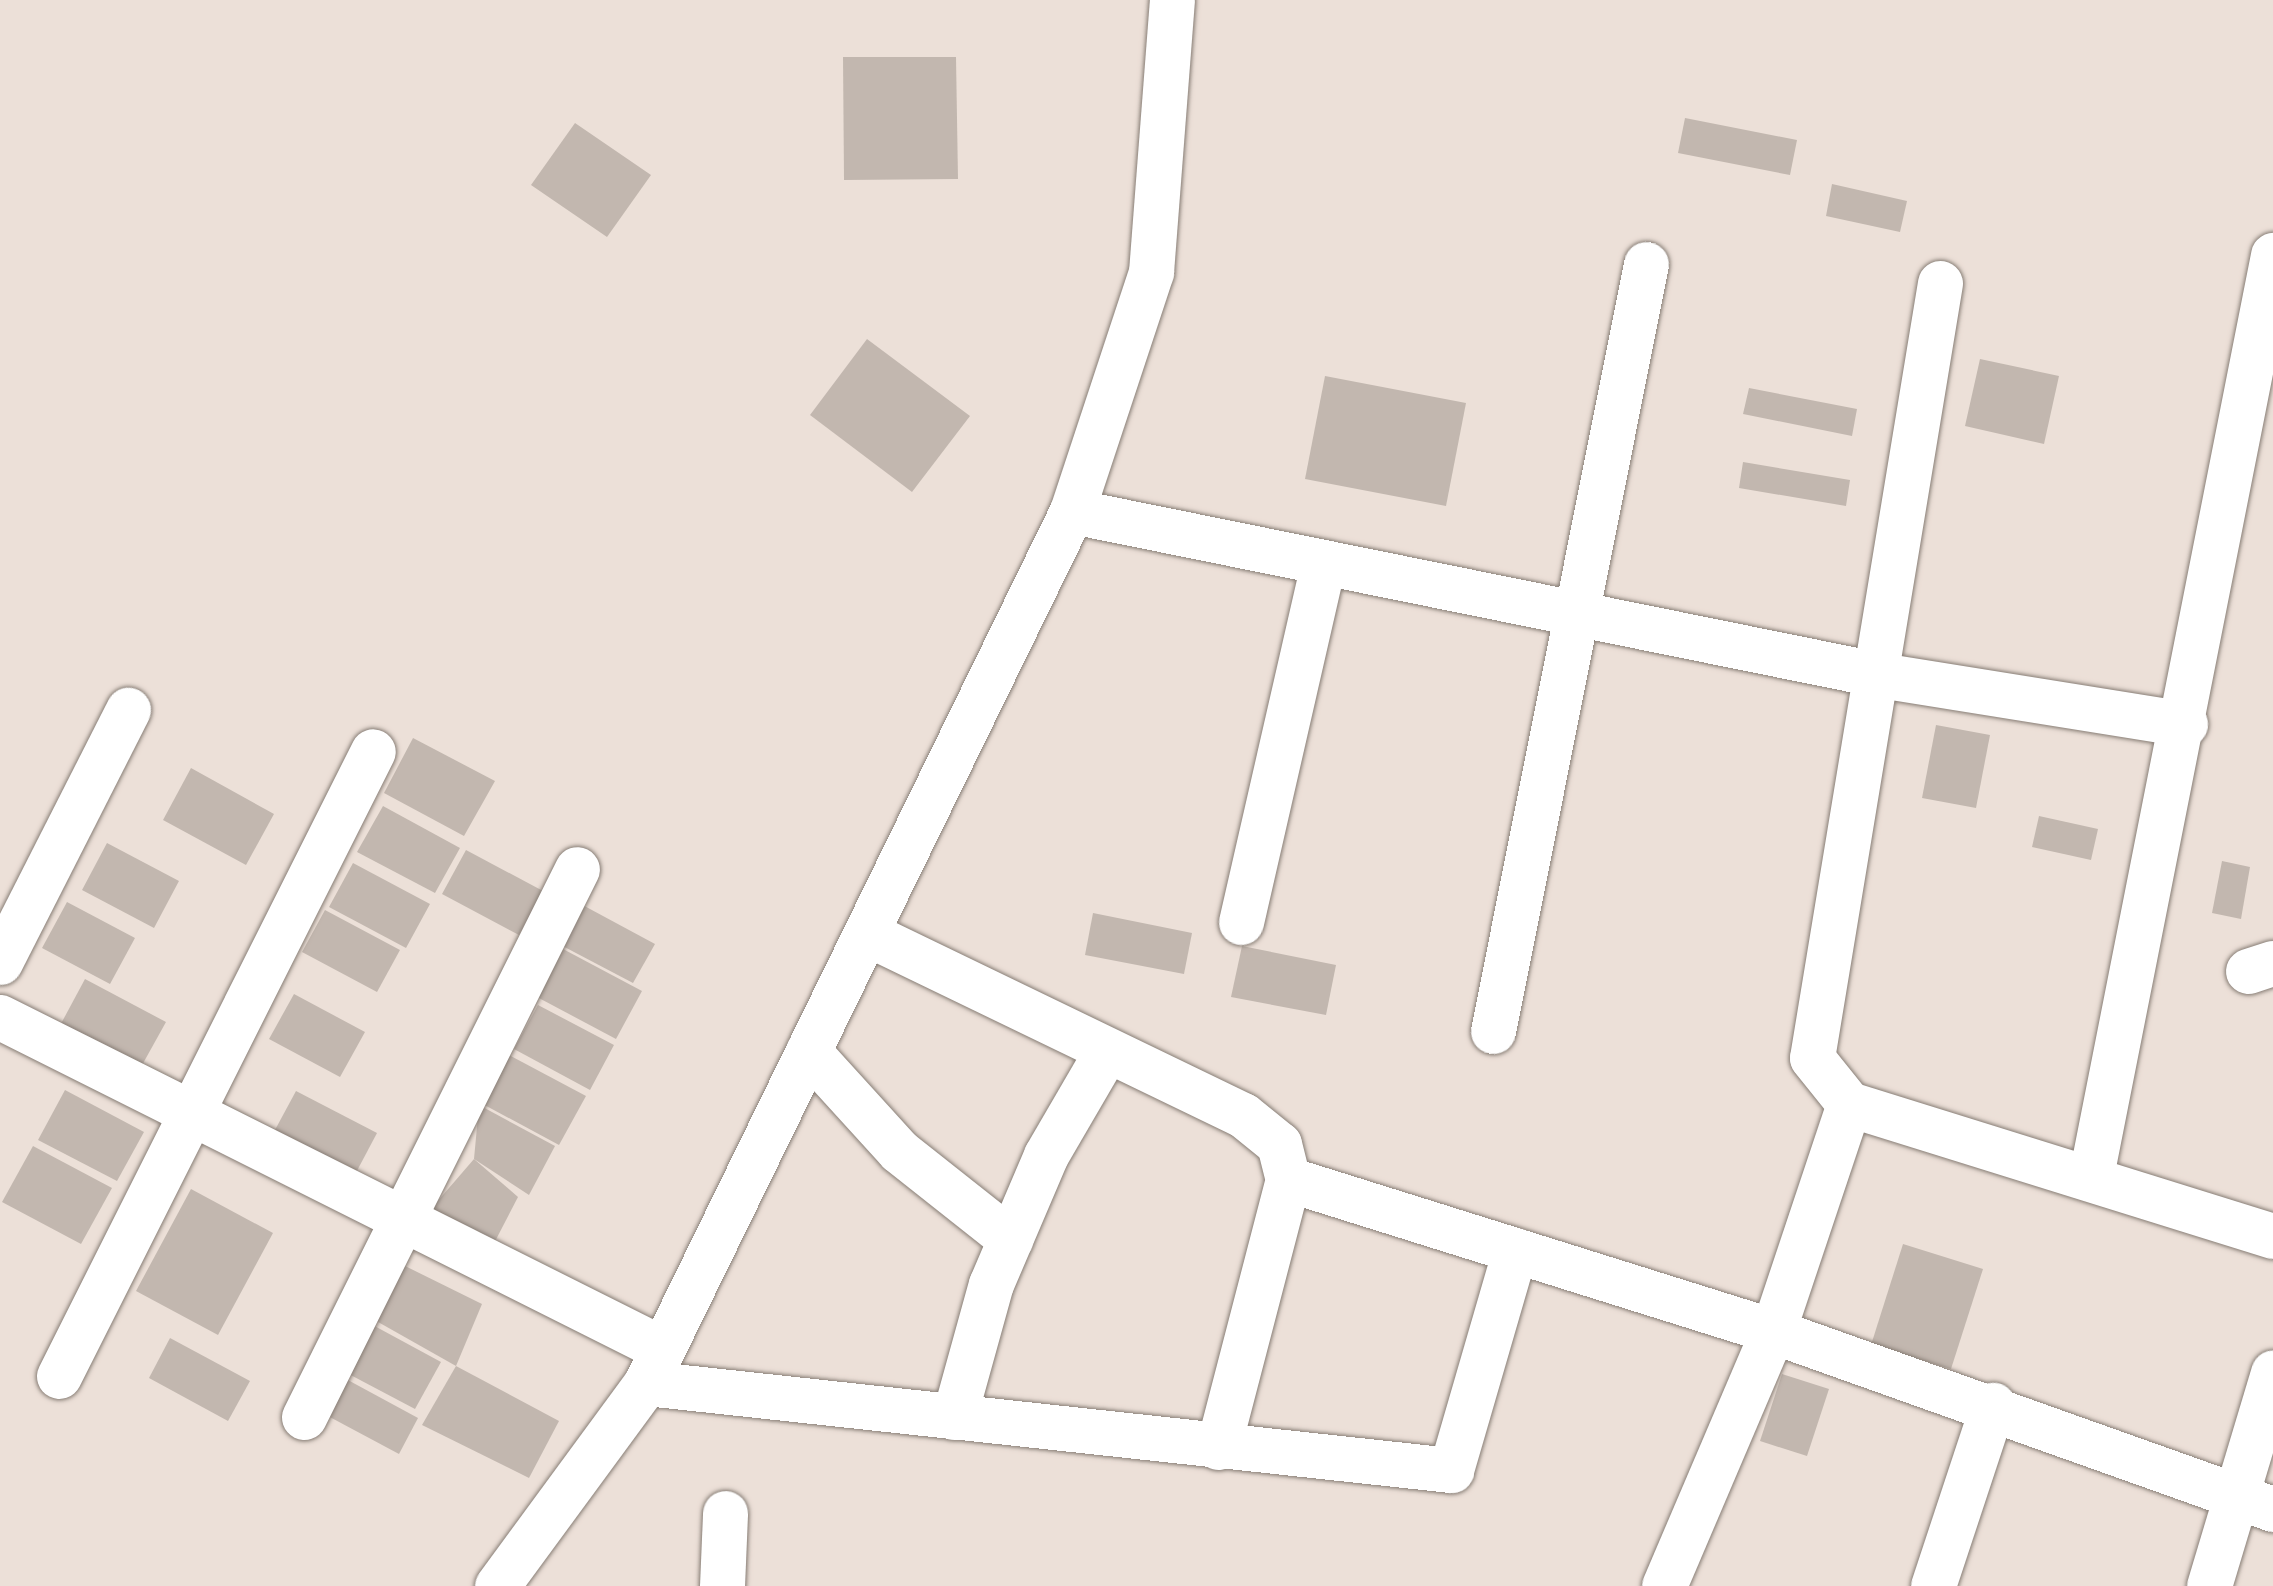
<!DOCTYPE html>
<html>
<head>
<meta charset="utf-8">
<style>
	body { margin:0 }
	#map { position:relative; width:2273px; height:1586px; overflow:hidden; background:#ece0d8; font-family:"DM Sans",sans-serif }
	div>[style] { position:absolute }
	.building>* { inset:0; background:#c2b7af }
	.roads { filter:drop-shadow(0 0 2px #877d75) drop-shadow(0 0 2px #877d75) }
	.minor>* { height:45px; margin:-22.5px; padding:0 22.5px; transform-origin:22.5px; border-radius:22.5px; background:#fff }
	span { translate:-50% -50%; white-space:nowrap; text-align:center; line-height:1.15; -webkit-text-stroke:8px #ece0d8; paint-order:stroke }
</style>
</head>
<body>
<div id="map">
	<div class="building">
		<i style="clip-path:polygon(843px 57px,956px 57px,958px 179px,844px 180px)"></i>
		<i style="clip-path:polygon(1685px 118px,1797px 140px,1790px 175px,1678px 153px)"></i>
		<i style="clip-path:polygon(575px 123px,651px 175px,607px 237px,531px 185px)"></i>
		<i style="clip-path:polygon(1832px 184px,1907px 201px,1900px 232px,1826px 216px)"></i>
		<i style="clip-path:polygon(867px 339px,970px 416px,912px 492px,810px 415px)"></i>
		<i style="clip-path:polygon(1980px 359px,2059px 376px,2044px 444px,1965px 426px)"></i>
		<i style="clip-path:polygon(1325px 376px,1466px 403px,1446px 506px,1305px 479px)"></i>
		<i style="clip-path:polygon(1749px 388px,1857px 409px,1852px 436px,1743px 414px)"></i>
		<i style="clip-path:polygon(1743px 462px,1850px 480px,1846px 506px,1739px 488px)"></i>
		<i style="clip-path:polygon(1936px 725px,1990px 735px,1976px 808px,1922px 798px)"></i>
		<i style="clip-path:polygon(413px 738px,495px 781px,464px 836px,384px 793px)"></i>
		<i style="clip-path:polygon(191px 768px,274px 814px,246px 865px,163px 820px)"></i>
		<i style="clip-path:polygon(383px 806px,460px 848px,435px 893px,357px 852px)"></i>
		<i style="clip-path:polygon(2039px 816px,2098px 829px,2091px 860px,2032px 847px)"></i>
		<i style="clip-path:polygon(107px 843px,179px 881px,154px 928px,82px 890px)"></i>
		<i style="clip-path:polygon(466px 850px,543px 891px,519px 935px,442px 894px)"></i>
		<i style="clip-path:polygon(2222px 861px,2250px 867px,2241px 919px,2212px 913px)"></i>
		<i style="clip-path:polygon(353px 863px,430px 904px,406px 948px,329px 907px)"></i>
		<i style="clip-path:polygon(67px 902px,135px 938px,110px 984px,42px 948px)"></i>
		<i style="clip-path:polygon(577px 902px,655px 944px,633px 983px,555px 942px)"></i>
		<i style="clip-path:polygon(325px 910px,400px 950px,377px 992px,302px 952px)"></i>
		<i style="clip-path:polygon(1093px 913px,1192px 933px,1184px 974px,1085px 955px)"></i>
		<i style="clip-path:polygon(1242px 946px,1336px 965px,1326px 1015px,1231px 997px)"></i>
		<i style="clip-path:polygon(563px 949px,642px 991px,616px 1039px,537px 997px)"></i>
		<i style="clip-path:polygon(85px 979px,166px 1022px,136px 1076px,56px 1033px)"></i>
		<i style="clip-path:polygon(294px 994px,365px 1032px,340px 1077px,269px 1039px)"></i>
		<i style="clip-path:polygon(538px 1005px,614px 1045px,590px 1090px,514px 1049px)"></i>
		<i style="clip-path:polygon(505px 1053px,586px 1096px,559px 1145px,479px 1102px)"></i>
		<i style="clip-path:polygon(65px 1090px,144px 1132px,117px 1181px,38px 1140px)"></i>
		<i style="clip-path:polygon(296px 1091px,377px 1133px,350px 1184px,269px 1141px)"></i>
		<i style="clip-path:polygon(479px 1105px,555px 1146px,529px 1195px,474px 1159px)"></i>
		<i style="clip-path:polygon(33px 1146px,112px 1188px,81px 1244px,2px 1202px)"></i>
		<i style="clip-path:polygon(474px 1159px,518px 1197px,490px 1251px,430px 1210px)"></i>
		<i style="clip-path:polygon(191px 1189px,273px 1233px,218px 1335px,136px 1291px)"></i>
		<i style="clip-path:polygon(1903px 1244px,1983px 1269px,1951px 1369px,1871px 1345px)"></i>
		<i style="clip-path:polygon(399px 1263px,482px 1304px,456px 1366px,371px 1318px)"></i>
		<i style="clip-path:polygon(369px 1323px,441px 1362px,415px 1409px,343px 1371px)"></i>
		<i style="clip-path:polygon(170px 1338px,250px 1381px,228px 1421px,149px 1378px)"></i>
		<i style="clip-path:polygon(456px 1366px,559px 1421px,529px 1478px,422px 1425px)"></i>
		<i style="clip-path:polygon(1782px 1374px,1829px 1389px,1807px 1456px,1760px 1441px)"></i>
		<i style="clip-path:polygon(346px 1379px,418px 1418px,399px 1454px,326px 1415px)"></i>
	</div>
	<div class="roads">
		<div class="minor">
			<i style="left:1940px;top:283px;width:785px;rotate:99.38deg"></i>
			<i style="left:1812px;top:1058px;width:59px;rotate:51.2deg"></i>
			<i style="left:1849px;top:1104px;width:444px;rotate:17.3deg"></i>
			<i style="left:1072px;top:511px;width:824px;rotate:11.47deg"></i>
			<i style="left:1880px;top:675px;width:309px;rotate:9.1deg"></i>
			<i style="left:1241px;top:922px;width:366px;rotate:-77.1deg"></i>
			<i style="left:866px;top:933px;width:419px;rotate:25.8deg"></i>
			<i style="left:1243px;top:1115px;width:46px;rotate:38.9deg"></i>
			<i style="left:1279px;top:1144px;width:36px;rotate:76deg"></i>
			<i style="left:1288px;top:1179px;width:277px;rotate:104.6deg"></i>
			<i style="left:0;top:962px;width:283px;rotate:-63.1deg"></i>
			<i style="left:2248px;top:971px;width:26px;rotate:-18deg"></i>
			<i style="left:0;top:1017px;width:741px;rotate:26.6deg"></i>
			<i style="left:1493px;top:1031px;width:782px;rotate:-78.72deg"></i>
			<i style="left:808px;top:1051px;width:135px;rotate:47.7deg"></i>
			<i style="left:899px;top:1151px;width:142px;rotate:38.4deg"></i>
			<i style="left:2091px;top:1176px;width:939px;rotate:-78.82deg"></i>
			<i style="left:1288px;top:1179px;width:508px;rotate:17.4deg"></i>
			<i style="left:1773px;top:1331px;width:531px;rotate:19.6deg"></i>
			<i style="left:59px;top:1376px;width:699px;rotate:-63.33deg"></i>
			<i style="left:646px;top:1383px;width:810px;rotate:6.17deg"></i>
			<i style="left:1451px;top:1470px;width:229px;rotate:-73.8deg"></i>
			<i style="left:304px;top:1417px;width:612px;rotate:-63.52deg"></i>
			<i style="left:954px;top:1417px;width:138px;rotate:-74.5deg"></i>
			<i style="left:991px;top:1284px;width:140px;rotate:-66.9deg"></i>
			<i style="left:1046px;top:1155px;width:121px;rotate:-59.8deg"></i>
			<i style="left:497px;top:1586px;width:252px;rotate:-53.7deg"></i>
			<i style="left:646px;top:1383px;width:970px;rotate:-63.96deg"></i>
			<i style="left:1072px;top:511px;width:252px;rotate:-71.7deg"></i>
			<i style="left:1151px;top:272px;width:273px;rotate:-85.6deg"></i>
			<i style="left:722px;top:1586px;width:73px;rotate:-87.6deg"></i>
			<i style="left:1664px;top:1586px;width:277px;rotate:-66.9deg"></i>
			<i style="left:1773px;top:1331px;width:239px;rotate:-71.5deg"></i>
			<i style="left:1933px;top:1586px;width:191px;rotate:-71.7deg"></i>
			<i style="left:2209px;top:1586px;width:223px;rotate:-73.3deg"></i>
		</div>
	</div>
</div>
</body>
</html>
